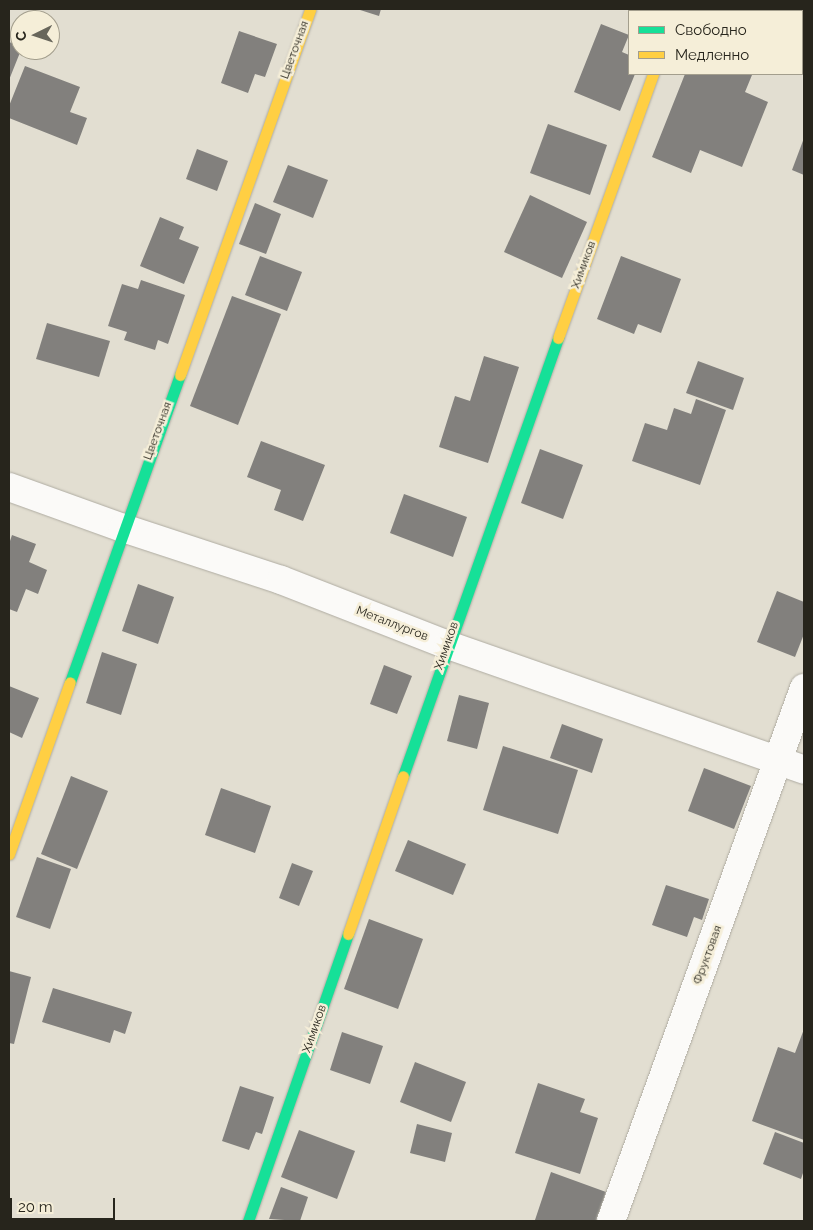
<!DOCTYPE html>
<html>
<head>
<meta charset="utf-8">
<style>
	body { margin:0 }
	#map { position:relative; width:813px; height:1230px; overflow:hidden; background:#e2ded1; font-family:Raleway,sans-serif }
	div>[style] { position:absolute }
	.building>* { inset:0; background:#82807d }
	.roads { filter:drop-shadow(0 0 1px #afaca2) drop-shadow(0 0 1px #afaca2) }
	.street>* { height:28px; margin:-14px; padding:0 14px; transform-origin:14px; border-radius:14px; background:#fbfaf8 }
	.fast>* { height:11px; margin:-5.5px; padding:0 5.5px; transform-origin:5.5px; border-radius:5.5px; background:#16e098 }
	.slow>* { height:11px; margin:-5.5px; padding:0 5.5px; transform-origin:5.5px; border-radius:5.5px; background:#ffcf43 }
	span { translate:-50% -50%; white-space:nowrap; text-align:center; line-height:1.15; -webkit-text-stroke:5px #f5eed8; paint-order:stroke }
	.street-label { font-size:12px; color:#27251c }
	.frame { position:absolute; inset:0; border:10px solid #27251c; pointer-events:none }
	.legend { position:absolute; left:628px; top:10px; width:175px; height:65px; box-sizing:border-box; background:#f5eed8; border:1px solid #a39e8d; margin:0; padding:6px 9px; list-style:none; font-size:15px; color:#27251c }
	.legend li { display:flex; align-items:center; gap:10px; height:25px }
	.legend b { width:25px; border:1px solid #a39e8d }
	.north { position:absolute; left:10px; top:10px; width:50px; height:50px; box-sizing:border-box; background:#f5eed8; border:1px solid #a39e8d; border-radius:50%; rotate:266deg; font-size:14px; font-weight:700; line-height:20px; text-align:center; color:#27251c }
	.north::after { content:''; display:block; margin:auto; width:18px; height:22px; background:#68665b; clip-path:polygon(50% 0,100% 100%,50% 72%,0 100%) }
	.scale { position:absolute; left:10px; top:1198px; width:105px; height:22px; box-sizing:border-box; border:2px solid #27251c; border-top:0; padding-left:6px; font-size:15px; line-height:18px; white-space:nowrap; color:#27251c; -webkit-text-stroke:4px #f5eed8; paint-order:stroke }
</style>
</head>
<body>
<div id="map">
	<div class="building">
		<i style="clip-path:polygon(357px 9px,381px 9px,379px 16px)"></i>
		<i style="clip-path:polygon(709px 9px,762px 9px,761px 11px,708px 11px)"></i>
		<i style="clip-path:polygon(601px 24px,629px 35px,622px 52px,629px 55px,629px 74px,635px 74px,620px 111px,574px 92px)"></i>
		<i style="clip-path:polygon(239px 31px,277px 44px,265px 77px,255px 74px,248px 93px,221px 83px)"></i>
		<i style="clip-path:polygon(9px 42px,20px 46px,21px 50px,9px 80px)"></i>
		<i style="clip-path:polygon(25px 66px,80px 87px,70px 112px,87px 118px,77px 145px,9px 118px,9px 106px)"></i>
		<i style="clip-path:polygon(685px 74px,752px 75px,745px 92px,768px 102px,742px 167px,700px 150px,691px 173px,652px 157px)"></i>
		<i style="clip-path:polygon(548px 124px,607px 145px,590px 195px,530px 173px)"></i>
		<i style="clip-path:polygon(804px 138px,804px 175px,792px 170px)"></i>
		<i style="clip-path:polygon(197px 149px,228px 161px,217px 191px,186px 179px)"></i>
		<i style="clip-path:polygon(288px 165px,328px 180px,313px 218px,273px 202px)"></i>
		<i style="clip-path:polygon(530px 195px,587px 222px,562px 278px,504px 252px)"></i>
		<i style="clip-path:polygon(255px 203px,281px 214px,266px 254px,239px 244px)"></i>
		<i style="clip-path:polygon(160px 217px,184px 227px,179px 239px,199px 247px,184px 284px,140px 266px)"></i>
		<i style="clip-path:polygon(260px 256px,302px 272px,287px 311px,245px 295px)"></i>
		<i style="clip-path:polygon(621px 256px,681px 279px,661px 333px,638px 324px,634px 334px,597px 319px)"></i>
		<i style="clip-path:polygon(141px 280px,185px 295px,168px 344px,158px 340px,155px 350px,124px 340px,127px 332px,108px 326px,122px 284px,138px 289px)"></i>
		<i style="clip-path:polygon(232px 296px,281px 314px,238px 425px,190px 406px)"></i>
		<i style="clip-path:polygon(47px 323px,110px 341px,99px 377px,36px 359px)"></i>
		<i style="clip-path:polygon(484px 356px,519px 367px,488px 463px,439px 447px,455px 396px,470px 401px)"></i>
		<i style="clip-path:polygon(698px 361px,744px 378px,733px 410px,686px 393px)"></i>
		<i style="clip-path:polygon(696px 399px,726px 410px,700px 485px,632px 461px,645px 423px,667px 430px,674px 408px,691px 414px)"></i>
		<i style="clip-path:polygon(261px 441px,325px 465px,303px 521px,274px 510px,281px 490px,247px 477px)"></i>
		<i style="clip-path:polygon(540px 449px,583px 465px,563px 519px,521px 503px)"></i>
		<i style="clip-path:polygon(404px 494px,467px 517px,453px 557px,390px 533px)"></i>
		<i style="clip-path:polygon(12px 535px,36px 544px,29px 562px,47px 570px,38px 594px,26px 589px,17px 612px,9px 609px,9px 544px)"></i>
		<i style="clip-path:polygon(138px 584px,174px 597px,158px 644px,122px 631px)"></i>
		<i style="clip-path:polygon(777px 591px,804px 602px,804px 634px,795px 657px,757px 642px)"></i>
		<i style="clip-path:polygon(102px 652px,137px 664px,121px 715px,86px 703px)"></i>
		<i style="clip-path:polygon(384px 665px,412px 676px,397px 714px,370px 704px)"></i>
		<i style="clip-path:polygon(9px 686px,39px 698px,22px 738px,9px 732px)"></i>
		<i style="clip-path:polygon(459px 695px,489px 703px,477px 749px,447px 741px)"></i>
		<i style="clip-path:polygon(562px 724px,603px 739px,592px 773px,550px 758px)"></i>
		<i style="clip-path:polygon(503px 746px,578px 770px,558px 834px,483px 810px)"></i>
		<i style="clip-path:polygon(704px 768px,751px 786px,734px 829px,688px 811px)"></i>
		<i style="clip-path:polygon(71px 776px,108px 791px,77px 869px,41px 854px)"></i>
		<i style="clip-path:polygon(221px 788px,271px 806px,255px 853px,205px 835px)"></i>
		<i style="clip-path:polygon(408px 840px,466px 864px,453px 895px,395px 871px)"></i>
		<i style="clip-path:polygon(37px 857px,71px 869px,50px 929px,16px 917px)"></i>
		<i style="clip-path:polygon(292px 863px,313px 871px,299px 906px,279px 898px)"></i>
		<i style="clip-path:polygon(666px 885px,709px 899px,702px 920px,694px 917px,687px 937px,652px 925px)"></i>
		<i style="clip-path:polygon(369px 919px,423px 939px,398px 1009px,344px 989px)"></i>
		<i style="clip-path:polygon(9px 971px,31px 977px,14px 1044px,9px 1043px)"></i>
		<i style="clip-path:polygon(53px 988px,132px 1012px,125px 1034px,114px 1030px,110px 1043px,42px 1022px)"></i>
		<i style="clip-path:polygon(804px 1029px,804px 1140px,752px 1121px,778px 1047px,795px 1053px)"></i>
		<i style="clip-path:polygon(342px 1032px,383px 1046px,370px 1084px,330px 1070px)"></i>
		<i style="clip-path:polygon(415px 1062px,466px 1082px,451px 1122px,400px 1102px)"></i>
		<i style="clip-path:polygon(538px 1083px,585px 1099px,580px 1112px,598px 1118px,580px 1174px,515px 1153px)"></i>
		<i style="clip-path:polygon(240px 1086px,274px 1097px,262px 1134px,256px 1132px,249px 1150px,222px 1141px)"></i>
		<i style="clip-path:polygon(417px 1124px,452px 1133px,445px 1162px,410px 1153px)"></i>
		<i style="clip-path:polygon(299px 1130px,355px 1151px,337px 1199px,281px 1177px)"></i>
		<i style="clip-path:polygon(775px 1132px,804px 1143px,804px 1170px,801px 1179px,763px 1164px)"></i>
		<i style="clip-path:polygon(551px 1172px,606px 1192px,596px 1221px,535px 1220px)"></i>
		<i style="clip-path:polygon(281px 1187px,308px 1197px,300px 1221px,269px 1219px)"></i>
	</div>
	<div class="roads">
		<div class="street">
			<i style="left:675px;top:11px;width:2px;rotate:-63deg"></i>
			<i style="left:9px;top:487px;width:121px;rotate:19.8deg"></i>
			<i style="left:123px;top:528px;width:166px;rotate:18.2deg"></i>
			<i style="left:281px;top:580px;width:179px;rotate:21.3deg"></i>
			<i style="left:448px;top:645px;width:377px;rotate:19.3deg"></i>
			<i style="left:611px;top:1221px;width:567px;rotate:-70.09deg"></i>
		</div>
		<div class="fast">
			<i style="left:70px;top:682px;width:326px;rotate:-70.3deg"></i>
			<i style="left:403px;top:776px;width:465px;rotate:-70.5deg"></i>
			<i style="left:248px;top:1221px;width:304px;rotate:-70.8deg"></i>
		</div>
		<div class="slow">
			<i style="left:558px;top:338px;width:281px;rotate:-70.2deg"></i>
			<i style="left:180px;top:375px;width:388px;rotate:-70.4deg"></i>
			<i style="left:9px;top:854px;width:182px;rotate:-70.5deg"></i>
			<i style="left:348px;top:934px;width:167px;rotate:-70.8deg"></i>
		</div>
	</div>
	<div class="street-label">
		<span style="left:295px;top:50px;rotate:-70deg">Цветочная</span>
		<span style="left:584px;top:265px;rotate:-70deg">Химиков</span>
		<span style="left:158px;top:431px;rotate:-70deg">Цветочная</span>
		<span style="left:392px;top:624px;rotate:21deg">Металлургов</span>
		<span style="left:447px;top:646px;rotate:-71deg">Химиков</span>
		<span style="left:708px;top:955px;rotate:-70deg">Фруктовая</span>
		<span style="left:315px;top:1029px;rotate:-71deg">Химиков</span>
	</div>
	<div class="frame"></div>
	<ul class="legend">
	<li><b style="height:6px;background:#16e098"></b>Свободно</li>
	<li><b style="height:6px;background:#ffcf43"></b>Медленно</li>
	</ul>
	<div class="north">С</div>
	<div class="scale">20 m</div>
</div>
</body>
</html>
